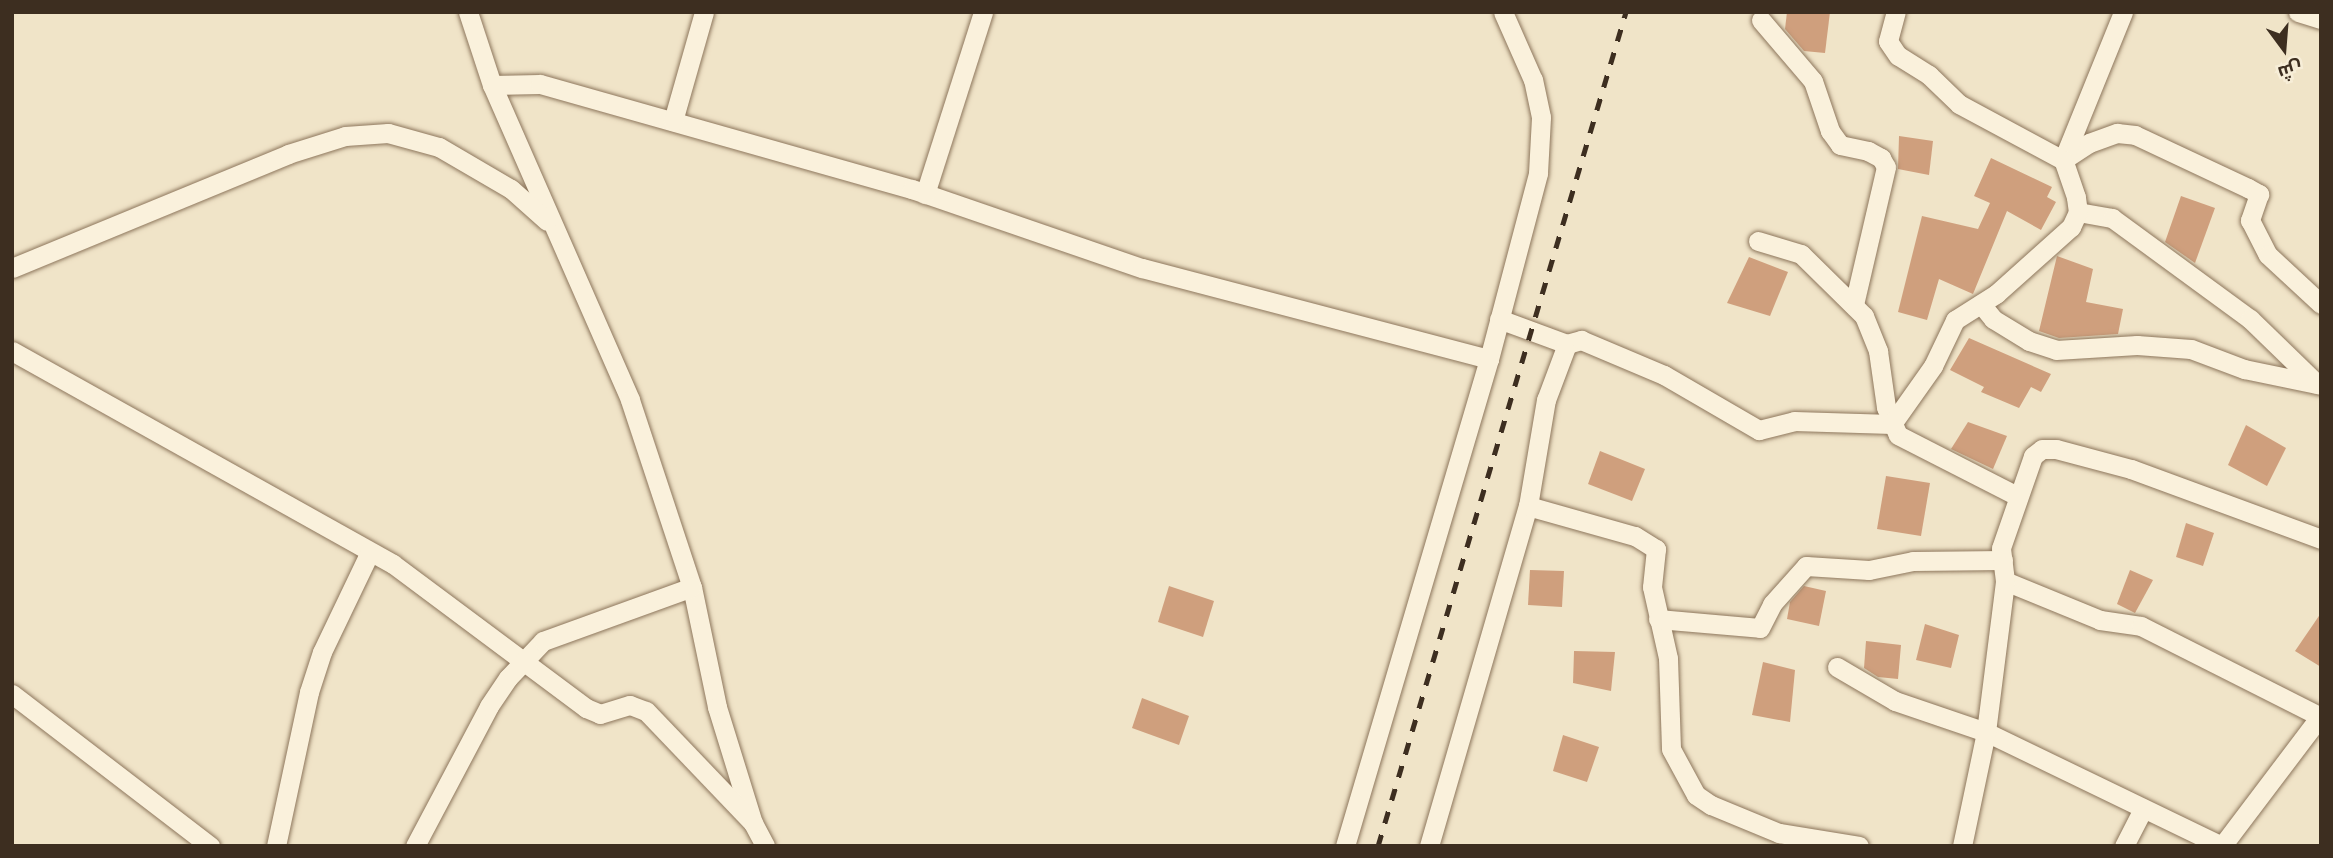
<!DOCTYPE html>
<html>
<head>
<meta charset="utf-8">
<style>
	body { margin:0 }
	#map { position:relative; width:2333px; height:858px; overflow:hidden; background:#f0e4c8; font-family:Spectral,Cairo,serif }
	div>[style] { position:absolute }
	.building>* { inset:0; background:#cf9f7d }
	.roads { filter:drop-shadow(0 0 2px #8d765c) drop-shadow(0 0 2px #8d765c) }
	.street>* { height:19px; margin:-9.5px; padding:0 9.5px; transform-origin:9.5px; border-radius:9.5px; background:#faf1dc }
	.rail>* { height:5px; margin-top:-2.5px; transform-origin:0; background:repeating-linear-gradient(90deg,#3d2e20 0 12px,transparent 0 24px) }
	span { translate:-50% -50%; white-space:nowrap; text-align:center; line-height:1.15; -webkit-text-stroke:5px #f7eed8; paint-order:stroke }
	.frame { position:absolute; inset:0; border:14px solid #3d2e20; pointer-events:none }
	.north { position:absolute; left:2249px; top:14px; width:70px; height:70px; -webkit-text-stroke:5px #f7eed8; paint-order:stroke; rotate:164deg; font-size:19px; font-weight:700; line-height:28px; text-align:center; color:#3d2e20 }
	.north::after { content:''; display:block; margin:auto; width:24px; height:32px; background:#3d2e20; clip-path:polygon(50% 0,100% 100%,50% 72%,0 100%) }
</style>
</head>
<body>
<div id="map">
	<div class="building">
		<i style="clip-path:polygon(1787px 12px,1830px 12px,1825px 53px,1804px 51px,1785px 29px)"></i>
		<i style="clip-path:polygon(1899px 136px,1933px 141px,1929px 175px,1898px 169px)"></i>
		<i style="clip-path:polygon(1991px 158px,2052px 187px,2047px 197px,2056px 202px,2041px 230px,2007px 211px,1973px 294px,1939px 279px,1927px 320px,1898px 312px,1922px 216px,1978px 229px,1990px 203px,1974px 196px)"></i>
		<i style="clip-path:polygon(2181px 196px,2215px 208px,2195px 263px,2165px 242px)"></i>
		<i style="clip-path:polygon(2057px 256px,2093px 269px,2086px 302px,2123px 309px,2118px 334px,2059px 338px,2039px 331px)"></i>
		<i style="clip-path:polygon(1749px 257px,1788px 272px,1770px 316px,1727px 303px)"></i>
		<i style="clip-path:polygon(1969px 338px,2051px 374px,2041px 392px,2031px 387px,2019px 408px,1981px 392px,1984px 387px,1950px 370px)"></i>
		<i style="clip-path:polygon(1968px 422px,2007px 436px,1993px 469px,1951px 449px)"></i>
		<i style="clip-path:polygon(2246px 425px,2286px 448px,2267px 486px,2228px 465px)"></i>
		<i style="clip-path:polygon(1600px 451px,1645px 469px,1632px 501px,1588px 484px)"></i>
		<i style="clip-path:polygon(1886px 476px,1930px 483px,1921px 536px,1877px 529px)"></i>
		<i style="clip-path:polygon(2186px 523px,2214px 533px,2203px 566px,2176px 557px)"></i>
		<i style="clip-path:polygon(1530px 570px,1564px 571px,1562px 607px,1528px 605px)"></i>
		<i style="clip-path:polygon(2130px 570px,2153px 580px,2135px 613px,2117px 604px)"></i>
		<i style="clip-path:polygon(1169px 586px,1214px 601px,1203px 637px,1158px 622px)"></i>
		<i style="clip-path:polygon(1804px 586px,1826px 591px,1819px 626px,1787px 619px,1790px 602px)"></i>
		<i style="clip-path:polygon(2321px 613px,2321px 667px,2295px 651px)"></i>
		<i style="clip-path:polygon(1925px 624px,1959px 635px,1951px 668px,1916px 660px)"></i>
		<i style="clip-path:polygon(1866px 641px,1901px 645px,1898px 679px,1878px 677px,1864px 668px)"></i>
		<i style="clip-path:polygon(1574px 651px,1615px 652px,1611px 691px,1573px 683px)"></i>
		<i style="clip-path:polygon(1763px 662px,1795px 670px,1790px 722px,1752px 715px)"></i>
		<i style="clip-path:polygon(1142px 698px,1189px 716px,1179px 745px,1132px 728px)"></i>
		<i style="clip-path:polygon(1563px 735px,1599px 747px,1587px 782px,1553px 771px)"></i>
	</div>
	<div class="roads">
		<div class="street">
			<i style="left:468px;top:12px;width:77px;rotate:71.8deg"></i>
			<i style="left:492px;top:85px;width:344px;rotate:66.3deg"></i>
			<i style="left:630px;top:400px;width:197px;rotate:71.7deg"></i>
			<i style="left:692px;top:587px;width:123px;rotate:78.2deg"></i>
			<i style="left:717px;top:707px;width:121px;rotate:72.8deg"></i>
			<i style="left:753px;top:823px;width:26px;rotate:62deg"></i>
			<i style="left:2298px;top:12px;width:24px;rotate:17deg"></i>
			<i style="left:1761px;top:20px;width:80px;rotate:49.6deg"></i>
			<i style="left:1813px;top:81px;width:53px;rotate:71.2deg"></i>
			<i style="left:1830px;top:131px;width:17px;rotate:54deg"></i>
			<i style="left:1840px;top:145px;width:29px;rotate:12deg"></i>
			<i style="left:1868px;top:151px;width:15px;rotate:28deg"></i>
			<i style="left:1881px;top:158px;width:10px;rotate:61deg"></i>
			<i style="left:1886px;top:167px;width:142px;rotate:103.1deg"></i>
			<i style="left:492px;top:85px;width:48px;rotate:-1.2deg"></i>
			<i style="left:540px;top:84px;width:387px;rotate:15.8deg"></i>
			<i style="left:912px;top:189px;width:243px;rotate:19deg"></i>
			<i style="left:1142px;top:268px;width:359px;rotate:14.7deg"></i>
			<i style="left:673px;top:121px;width:113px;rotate:-74.1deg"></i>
			<i style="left:2063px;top:160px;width:31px;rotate:-33deg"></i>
			<i style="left:2089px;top:143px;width:30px;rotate:-20deg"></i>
			<i style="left:2117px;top:133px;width:18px;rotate:6deg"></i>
			<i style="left:2135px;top:135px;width:125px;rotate:25.1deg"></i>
			<i style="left:2248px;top:188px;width:13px;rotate:29deg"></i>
			<i style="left:2259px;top:194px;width:28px;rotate:109deg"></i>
			<i style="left:2250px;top:220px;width:39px;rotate:63deg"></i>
			<i style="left:2268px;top:255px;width:72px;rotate:42.8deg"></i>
			<i style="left:2063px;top:160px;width:160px;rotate:-67.9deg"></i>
			<i style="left:925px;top:194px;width:191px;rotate:-72.3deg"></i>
			<i style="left:2078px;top:212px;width:35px;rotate:10deg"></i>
			<i style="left:2112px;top:218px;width:171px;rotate:36.2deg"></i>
			<i style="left:2250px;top:319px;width:93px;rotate:44.1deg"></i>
			<i style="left:1758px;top:241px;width:45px;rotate:16.8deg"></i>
			<i style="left:1801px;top:254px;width:88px;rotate:44.5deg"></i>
			<i style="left:1864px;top:316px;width:38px;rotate:68deg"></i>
			<i style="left:1878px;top:351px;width:57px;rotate:81.9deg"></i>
			<i style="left:1886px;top:407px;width:30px;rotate:67deg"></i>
			<i style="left:1898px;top:435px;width:134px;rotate:27.1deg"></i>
			<i style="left:12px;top:268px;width:299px;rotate:-22.4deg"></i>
			<i style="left:288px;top:154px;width:60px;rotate:-17.5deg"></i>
			<i style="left:345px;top:136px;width:43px;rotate:-4deg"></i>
			<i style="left:388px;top:133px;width:53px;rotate:15.4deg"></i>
			<i style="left:439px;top:147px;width:83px;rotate:30.3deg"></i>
			<i style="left:511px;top:189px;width:48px;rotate:41.6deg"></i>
			<i style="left:1981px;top:304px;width:19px;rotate:51deg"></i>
			<i style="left:1993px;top:319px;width:42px;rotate:31.4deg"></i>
			<i style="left:2029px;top:341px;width:28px;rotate:18deg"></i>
			<i style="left:2056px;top:350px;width:81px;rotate:-3.5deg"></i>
			<i style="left:2137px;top:345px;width:54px;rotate:4.2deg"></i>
			<i style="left:2191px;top:349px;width:57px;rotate:20.7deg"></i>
			<i style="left:2244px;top:369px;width:79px;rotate:11.7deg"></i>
			<i style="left:1499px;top:319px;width:72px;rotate:20.2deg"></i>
			<i style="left:12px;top:351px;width:436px;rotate:29.2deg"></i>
			<i style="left:393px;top:564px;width:241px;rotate:36.7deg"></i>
			<i style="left:586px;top:708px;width:15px;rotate:23deg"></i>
			<i style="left:600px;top:714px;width:31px;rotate:-17deg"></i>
			<i style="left:630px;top:705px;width:17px;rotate:21deg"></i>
			<i style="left:646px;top:711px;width:155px;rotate:46.3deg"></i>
			<i style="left:1528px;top:506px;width:111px;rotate:15.7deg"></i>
			<i style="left:1635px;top:536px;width:25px;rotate:32deg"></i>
			<i style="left:1656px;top:549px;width:38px;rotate:96deg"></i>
			<i style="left:1652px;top:587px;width:73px;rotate:77.3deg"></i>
			<i style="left:1668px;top:658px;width:91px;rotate:88.1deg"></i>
			<i style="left:1671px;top:749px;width:52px;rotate:61.5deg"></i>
			<i style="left:1696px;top:795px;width:18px;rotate:34deg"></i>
			<i style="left:1711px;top:805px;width:74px;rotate:22.4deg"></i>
			<i style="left:1779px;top:833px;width:81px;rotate:9.2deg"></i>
			<i style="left:2005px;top:581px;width:103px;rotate:22.3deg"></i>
			<i style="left:2100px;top:620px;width:41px;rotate:8.3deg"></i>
			<i style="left:2141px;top:626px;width:202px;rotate:26.8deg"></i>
			<i style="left:1658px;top:619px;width:102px;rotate:5deg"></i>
			<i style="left:1760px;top:628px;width:27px;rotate:-63deg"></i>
			<i style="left:1772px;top:604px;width:51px;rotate:-48.2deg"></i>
			<i style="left:1806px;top:566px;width:63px;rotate:3.6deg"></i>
			<i style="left:1869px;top:570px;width:45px;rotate:-11.6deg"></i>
			<i style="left:1913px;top:561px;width:90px;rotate:-0.6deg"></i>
			<i style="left:1837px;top:667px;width:67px;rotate:30.4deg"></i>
			<i style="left:1895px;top:701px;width:96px;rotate:18.8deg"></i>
			<i style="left:1986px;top:732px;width:262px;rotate:25.8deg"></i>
			<i style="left:12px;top:694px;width:250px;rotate:37.5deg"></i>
			<i style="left:276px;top:846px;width:157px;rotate:-77.9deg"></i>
			<i style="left:309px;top:692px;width:42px;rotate:-72deg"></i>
			<i style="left:322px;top:652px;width:111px;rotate:-64.4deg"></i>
			<i style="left:415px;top:846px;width:158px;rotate:-62.1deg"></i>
			<i style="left:489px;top:706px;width:34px;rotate:-56deg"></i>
			<i style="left:508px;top:678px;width:51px;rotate:-46.6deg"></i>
			<i style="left:543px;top:641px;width:158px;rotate:-19.9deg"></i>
			<i style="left:1345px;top:846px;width:508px;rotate:-73.53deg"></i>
			<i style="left:1489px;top:359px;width:192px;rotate:-75.2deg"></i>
			<i style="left:1538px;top:173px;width:56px;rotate:-86.9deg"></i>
			<i style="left:1541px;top:117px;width:38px;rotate:-102deg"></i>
			<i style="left:1533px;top:80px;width:74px;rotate:-113.8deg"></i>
			<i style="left:1429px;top:846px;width:354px;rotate:-73.8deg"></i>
			<i style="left:1528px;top:506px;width:108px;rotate:-80.4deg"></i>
			<i style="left:1546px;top:400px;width:60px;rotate:-69.4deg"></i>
			<i style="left:1567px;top:344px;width:15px;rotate:-16deg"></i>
			<i style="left:1581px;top:340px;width:90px;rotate:22.9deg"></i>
			<i style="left:1664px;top:375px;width:110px;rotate:30.1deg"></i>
			<i style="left:1759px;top:430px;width:36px;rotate:-14deg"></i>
			<i style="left:1794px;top:421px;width:98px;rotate:1.8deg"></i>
			<i style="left:1892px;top:424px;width:71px;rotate:-54.7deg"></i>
			<i style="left:1933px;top:366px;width:51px;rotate:-64.4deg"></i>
			<i style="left:1955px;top:320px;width:49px;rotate:-32.4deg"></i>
			<i style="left:1996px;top:294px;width:101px;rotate:-41.8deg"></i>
			<i style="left:2071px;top:227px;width:17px;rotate:-65deg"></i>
			<i style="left:2078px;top:212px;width:15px;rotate:-98deg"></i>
			<i style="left:2076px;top:197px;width:39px;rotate:-109deg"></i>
			<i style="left:2063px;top:160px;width:118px;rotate:-151.7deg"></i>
			<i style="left:1959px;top:104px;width:42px;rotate:-136deg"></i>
			<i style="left:1929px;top:75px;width:36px;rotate:-148deg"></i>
			<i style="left:1898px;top:56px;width:18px;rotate:-124deg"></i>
			<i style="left:1888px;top:41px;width:30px;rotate:-75deg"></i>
			<i style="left:1962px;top:846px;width:116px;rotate:-78.1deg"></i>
			<i style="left:1986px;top:732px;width:152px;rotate:-82.8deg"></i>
			<i style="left:2005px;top:581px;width:33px;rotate:-97deg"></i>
			<i style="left:2001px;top:548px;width:97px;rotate:-70.8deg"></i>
			<i style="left:2033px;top:456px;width:11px;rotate:-38deg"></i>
			<i style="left:2042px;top:449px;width:14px"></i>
			<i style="left:2056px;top:449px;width:78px;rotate:14.9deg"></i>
			<i style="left:2131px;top:469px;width:202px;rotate:20.2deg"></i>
			<i style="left:2124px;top:846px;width:42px;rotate:-62.8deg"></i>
			<i style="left:2222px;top:846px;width:164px;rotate:-52.9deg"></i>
		</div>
	</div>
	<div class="rail">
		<i style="left:1378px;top:846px;width:870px;rotate:-73.44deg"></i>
	</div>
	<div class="frame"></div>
	<div class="north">ش</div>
</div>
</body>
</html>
